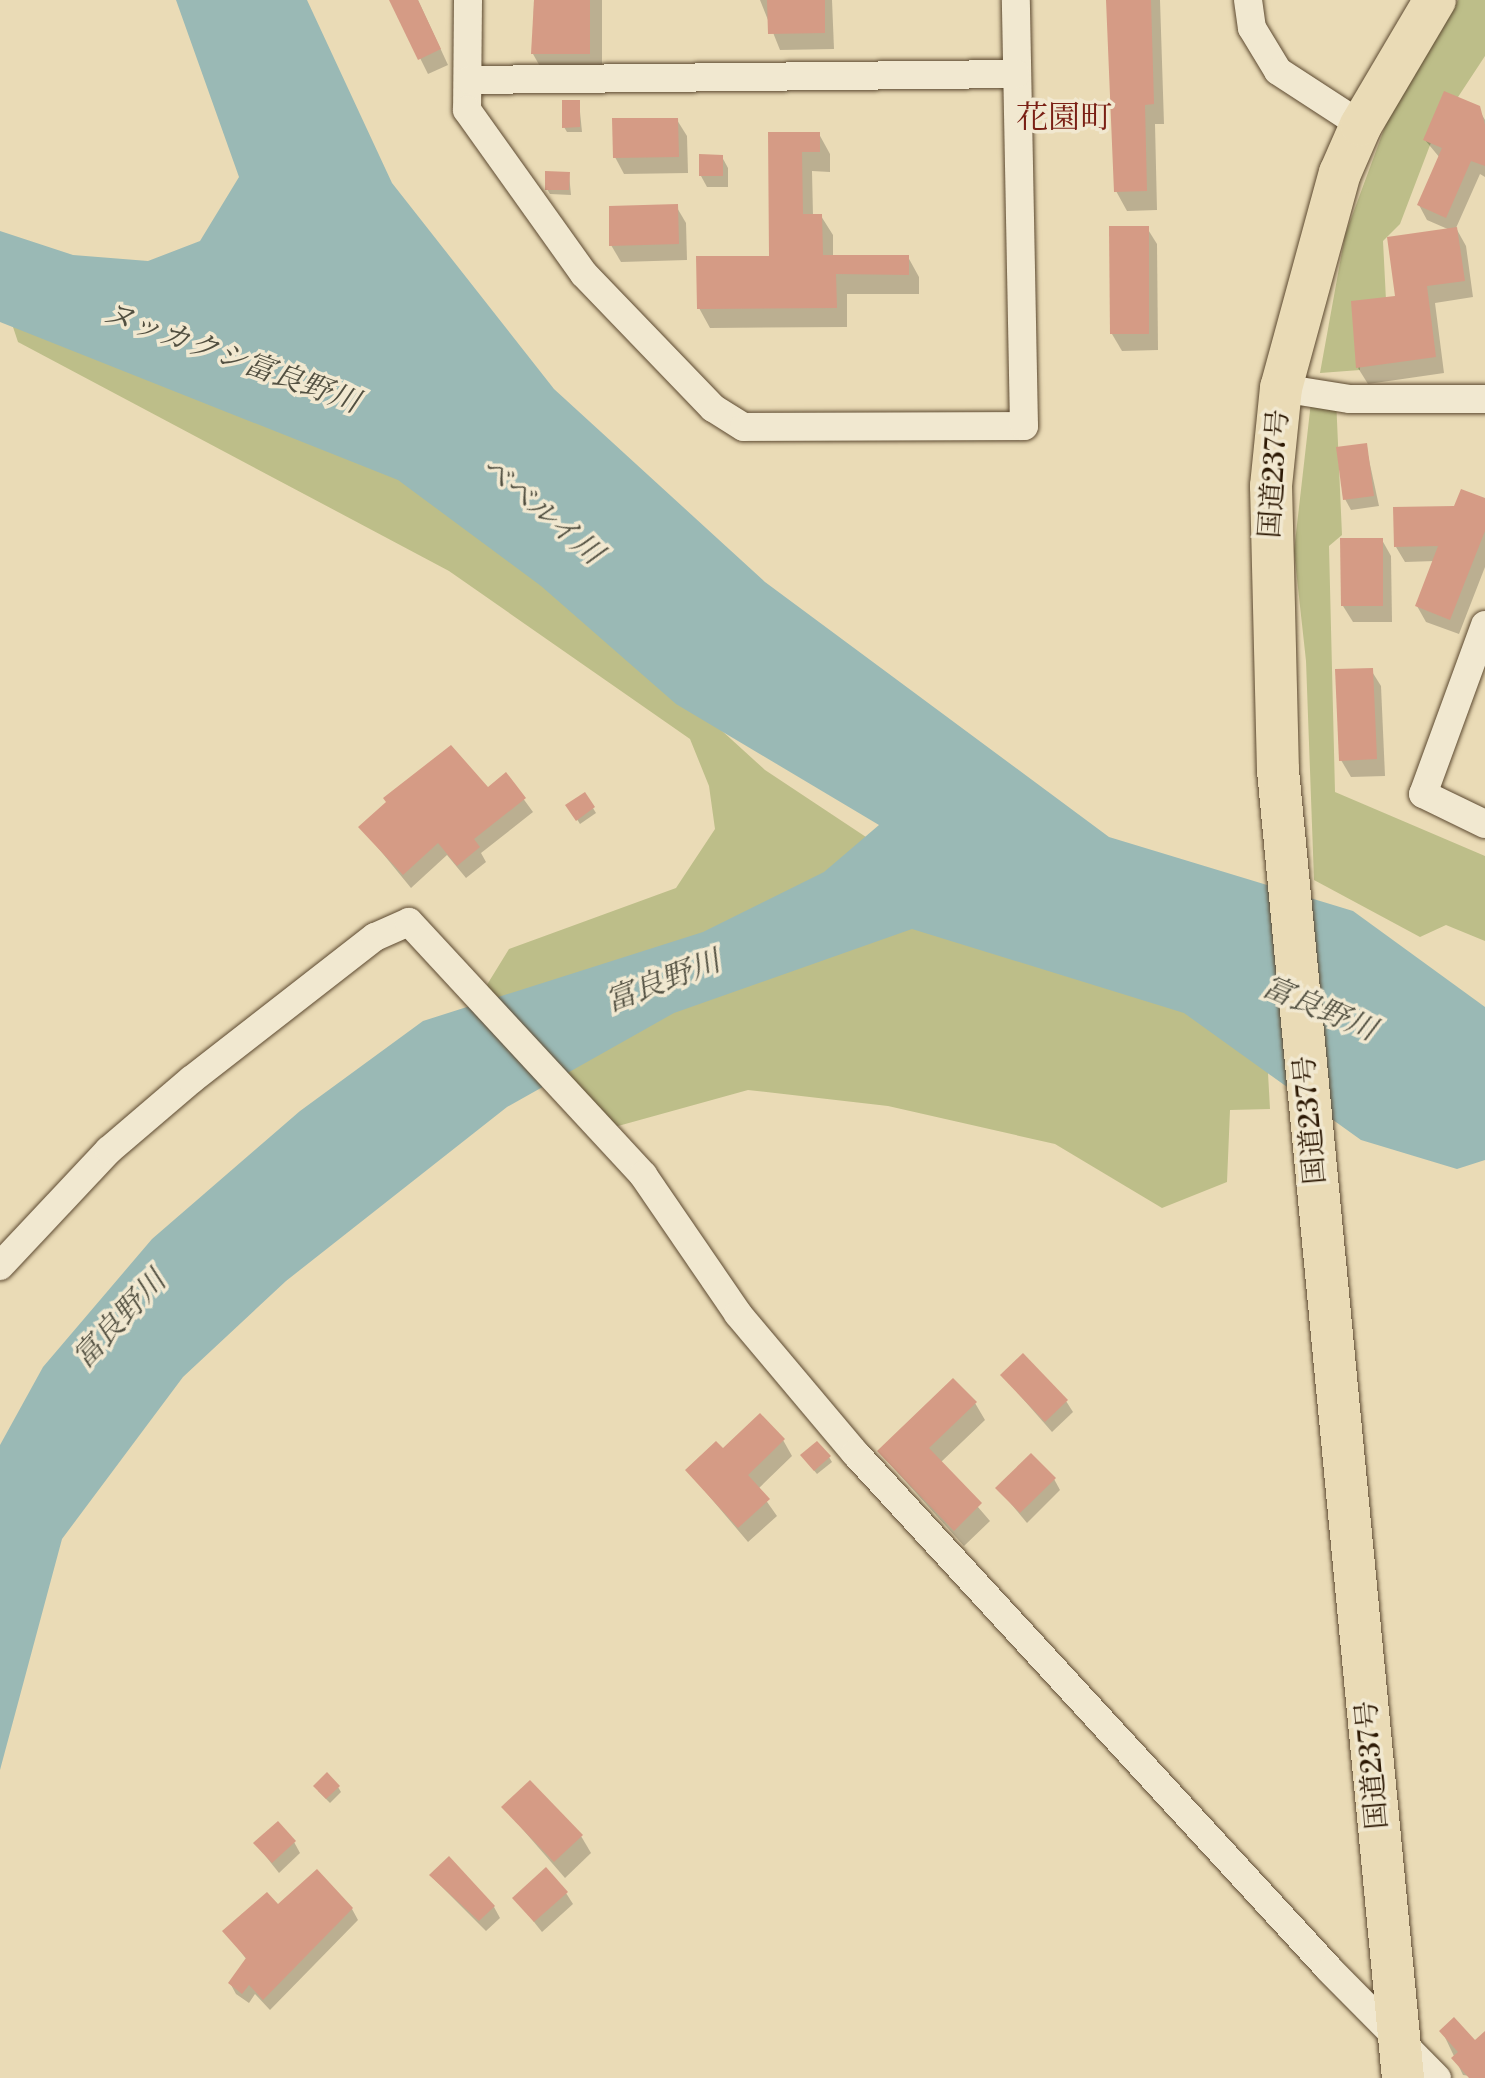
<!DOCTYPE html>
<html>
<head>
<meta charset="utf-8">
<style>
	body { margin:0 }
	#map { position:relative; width:1485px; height:2078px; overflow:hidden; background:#eadbb6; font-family:"Libre Bodoni","Noto Serif JP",serif }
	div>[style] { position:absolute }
	.green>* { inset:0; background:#bdbe89 }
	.water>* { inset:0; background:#9ab9b5 }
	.shadow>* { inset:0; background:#0003 }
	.building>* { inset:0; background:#d59b85 }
	.roads { filter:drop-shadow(0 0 2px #5c4930) drop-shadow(0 0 2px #5c4930) }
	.minor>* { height:28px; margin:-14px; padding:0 14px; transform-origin:14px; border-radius:14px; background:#f1e8d0 }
	.highway>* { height:42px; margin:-21px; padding:0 21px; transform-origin:21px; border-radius:21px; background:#eadbb6 }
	span { translate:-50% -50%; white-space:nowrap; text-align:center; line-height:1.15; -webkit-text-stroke:7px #f1e8d0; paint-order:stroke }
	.street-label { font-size:28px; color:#2c1803 }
	.water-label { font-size:30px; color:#525041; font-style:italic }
	.quarter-label { font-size:32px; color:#7a1f14 }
</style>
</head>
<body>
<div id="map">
	<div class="green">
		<i style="clip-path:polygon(1458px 0,1485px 0,1485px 56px,1435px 132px,1400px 224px,1383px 241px,1386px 300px,1361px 308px,1360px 370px,1320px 373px,1345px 235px,1386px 124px)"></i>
		<i style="clip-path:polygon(8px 312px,349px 424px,530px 556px,765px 770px,872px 841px,1238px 1038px,1268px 1073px,1270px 1109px,1230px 1110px,1227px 1182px,1162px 1208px,1055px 1144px,888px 1106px,748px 1090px,600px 1131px,469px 1014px,509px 949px,676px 888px,715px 829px,709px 786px,690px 739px,449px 571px,18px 342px)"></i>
		<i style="clip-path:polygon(1336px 398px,1342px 535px,1329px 546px,1335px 792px,1485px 856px,1485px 941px,1446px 925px,1420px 937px,1314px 880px,1306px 661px,1294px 551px,1311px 402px)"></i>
	</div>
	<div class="water">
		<i style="clip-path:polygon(176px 0,307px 0,392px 183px,554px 389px,765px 582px,1109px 837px,1353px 911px,1485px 1007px,1485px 1160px,1457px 1169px,1361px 1140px,1184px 1013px,912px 929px,674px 1013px,507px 1107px,286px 1281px,183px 1377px,62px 1539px,0 1770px,0 1445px,43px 1367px,152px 1239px,300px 1111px,423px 1021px,703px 932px,824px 872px,879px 825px,676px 704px,541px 586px,398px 480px,0 322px,0 231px,73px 255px,148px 261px,200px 241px,239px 177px)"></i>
	</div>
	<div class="shadow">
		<i style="clip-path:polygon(391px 0,418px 0,448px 65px,428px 74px)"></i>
		<i style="clip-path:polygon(534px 0,602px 0,602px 76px,546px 77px,533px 54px)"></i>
		<i style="clip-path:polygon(760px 0,832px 0,834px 49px,780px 50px)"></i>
		<i style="clip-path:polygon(1111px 0,1160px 0,1164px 124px,1155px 124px,1157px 210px,1127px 211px,1116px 191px)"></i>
		<i style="clip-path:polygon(579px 102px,582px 132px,567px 132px,564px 127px)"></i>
		<i style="clip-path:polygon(1478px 108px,1485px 120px,1485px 177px,1480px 174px,1456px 228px,1466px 246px,1473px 297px,1435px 303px,1444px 373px,1368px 384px,1358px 368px,1397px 297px,1450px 230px,1427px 220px,1419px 205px,1440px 158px,1425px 140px)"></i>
		<i style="clip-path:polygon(677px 120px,687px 136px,688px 173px,624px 174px,615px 157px)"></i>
		<i style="clip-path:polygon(770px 134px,819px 134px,830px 154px,830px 172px,812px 171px,813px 216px,821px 216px,833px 235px,833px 257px,908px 257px,919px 277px,919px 294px,847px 294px,847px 327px,710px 328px,699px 308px,771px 258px)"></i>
		<i style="clip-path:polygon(722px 157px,728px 168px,728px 187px,707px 187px,701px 176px)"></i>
		<i style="clip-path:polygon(569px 174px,571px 195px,550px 194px,547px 189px)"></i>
		<i style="clip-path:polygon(676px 206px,686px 223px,687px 260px,621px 262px,611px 245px)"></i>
		<i style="clip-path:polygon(1147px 228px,1157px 244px,1158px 350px,1122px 351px,1112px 334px)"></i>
		<i style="clip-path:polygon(1366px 446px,1379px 506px,1351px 510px,1345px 499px)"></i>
		<i style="clip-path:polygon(1485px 500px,1485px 567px,1459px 634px,1426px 622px,1417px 606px,1435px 561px,1405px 562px,1396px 547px,1455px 508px)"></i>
		<i style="clip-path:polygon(1382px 540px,1391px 556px,1392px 622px,1353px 622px,1343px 606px)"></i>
		<i style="clip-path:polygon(1371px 670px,1381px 686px,1385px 776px,1351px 777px,1341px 760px)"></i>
		<i style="clip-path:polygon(506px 775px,533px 812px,481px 853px,486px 862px,466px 878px,447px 855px,411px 888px,361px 827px,488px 789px)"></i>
		<i style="clip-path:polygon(584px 794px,596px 813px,580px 824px,568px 805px)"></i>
		<i style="clip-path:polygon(1002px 1375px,1066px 1401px,1073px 1412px,1052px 1432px)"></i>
		<i style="clip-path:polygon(975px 1403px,985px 1420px,940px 1463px,990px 1521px,964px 1546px,879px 1452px)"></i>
		<i style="clip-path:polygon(783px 1440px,792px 1456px,758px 1489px,777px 1516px,748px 1542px,687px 1470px,723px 1451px)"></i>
		<i style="clip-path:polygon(829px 1457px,832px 1462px,817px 1474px,805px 1460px)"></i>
		<i style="clip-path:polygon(1054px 1479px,1060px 1490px,1027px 1523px,998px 1488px)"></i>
		<i style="clip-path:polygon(338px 1787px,341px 1792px,330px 1803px,318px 1791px)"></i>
		<i style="clip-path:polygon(504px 1808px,581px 1836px,591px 1853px,565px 1878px)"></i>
		<i style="clip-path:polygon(294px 1842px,300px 1853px,279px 1873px,256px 1844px)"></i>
		<i style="clip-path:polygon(431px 1876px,494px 1907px,500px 1918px,486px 1931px)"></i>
		<i style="clip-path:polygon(566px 1893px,573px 1904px,542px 1932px,515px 1898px)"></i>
		<i style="clip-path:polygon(278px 1907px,352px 1909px,358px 1920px,270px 2010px,255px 1994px,249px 2003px,236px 1994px,230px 1983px,247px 1960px,225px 1931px)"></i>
		<i style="clip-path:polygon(1442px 2031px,1485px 2050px,1485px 2078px,1463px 2075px)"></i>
	</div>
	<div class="building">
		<i style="clip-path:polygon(389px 0,418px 0,441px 49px,418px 60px)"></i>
		<i style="clip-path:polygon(534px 0,590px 0,590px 54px,531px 54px)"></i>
		<i style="clip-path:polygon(767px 0,825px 0,825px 33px,768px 34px)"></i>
		<i style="clip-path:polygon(1106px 0,1151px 0,1154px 104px,1145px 105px,1147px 191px,1114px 192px)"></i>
		<i style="clip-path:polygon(1444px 91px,1480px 106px,1485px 125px,1485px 166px,1471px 161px,1446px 218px,1417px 205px,1442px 148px,1423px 140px)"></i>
		<i style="clip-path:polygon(562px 100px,580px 100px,580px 127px,562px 128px)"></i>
		<i style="clip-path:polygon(612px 118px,678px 118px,679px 157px,613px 158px)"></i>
		<i style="clip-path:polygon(768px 132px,820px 132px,820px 152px,802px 152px,803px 214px,822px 214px,823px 255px,909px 255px,909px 275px,836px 274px,837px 308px,697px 309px,696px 256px,769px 256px)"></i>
		<i style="clip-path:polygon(699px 154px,723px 155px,723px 176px,699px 176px)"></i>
		<i style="clip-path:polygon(545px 171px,570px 172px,569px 190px,545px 190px)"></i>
		<i style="clip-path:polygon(678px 204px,679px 244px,609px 246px,609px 206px)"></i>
		<i style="clip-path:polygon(1109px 226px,1149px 226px,1149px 334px,1110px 334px)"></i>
		<i style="clip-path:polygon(1457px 227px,1465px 281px,1427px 286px,1436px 357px,1356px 368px,1351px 301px,1395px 296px,1387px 237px)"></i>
		<i style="clip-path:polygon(1367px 443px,1374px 496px,1343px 500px,1336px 447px)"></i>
		<i style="clip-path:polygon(1461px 489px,1485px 498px,1485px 531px,1450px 620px,1415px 606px,1438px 546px,1394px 547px,1393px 507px,1454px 506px)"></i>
		<i style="clip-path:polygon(1340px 538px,1383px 538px,1383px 606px,1341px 606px)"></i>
		<i style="clip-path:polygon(1373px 668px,1377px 759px,1339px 761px,1335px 669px)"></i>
		<i style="clip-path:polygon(451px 745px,488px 787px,506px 772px,526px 798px,474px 839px,480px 847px,457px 866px,438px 843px,403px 875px,358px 827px,386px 802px,383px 798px)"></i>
		<i style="clip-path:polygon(585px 792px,595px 807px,576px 821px,565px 805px)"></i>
		<i style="clip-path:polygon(1023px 1353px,1068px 1400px,1045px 1422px,1000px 1375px)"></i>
		<i style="clip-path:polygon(953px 1378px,977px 1402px,929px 1448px,982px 1503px,954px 1531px,877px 1451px)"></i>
		<i style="clip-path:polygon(760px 1413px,785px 1439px,748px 1475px,770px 1499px,738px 1528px,685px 1470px,716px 1441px,723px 1448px)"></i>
		<i style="clip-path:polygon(817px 1441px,831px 1456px,814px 1471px,800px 1455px)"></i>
		<i style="clip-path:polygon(1031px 1453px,1056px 1478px,1020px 1513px,995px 1488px)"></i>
		<i style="clip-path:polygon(327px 1772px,340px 1786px,326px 1799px,313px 1786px)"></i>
		<i style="clip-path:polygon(530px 1780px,583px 1835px,554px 1862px,501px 1807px)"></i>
		<i style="clip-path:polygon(278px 1821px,296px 1841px,272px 1863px,253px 1843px)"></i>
		<i style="clip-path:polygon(449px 1856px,495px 1906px,479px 1921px,429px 1875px)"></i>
		<i style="clip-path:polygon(546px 1867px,568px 1892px,534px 1922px,512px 1898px)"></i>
		<i style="clip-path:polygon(317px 1869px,353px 1908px,263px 2000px,249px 1985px,242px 1994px,228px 1983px,246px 1958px,222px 1931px,267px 1892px,278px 1904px)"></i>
		<i style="clip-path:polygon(1454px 2017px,1475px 2040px,1485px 2031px,1485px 2078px,1469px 2078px,1451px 2058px,1458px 2052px,1439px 2031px)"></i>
	</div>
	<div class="roads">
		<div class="minor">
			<i style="left:468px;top:0;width:110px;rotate:90.5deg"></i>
			<i style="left:467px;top:110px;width:201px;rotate:54.5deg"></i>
			<i style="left:584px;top:274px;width:186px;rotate:46.1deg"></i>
			<i style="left:713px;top:408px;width:36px;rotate:32deg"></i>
			<i style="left:744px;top:427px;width:280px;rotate:-0.2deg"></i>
			<i style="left:1024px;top:426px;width:426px;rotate:-91.1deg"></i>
			<i style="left:1248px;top:0;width:28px;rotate:82deg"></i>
			<i style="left:1252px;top:28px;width:50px;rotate:58.8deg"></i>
			<i style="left:1278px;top:71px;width:99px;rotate:33deg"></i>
			<i style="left:469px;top:80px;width:547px;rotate:-0.63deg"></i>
			<i style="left:1281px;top:388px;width:70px;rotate:9.1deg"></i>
			<i style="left:1350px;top:399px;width:135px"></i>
			<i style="left:1485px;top:625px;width:180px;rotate:110.1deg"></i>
			<i style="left:1423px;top:794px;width:69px;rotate:25.8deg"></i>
			<i style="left:0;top:1266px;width:159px;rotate:-46.8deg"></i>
			<i style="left:109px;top:1150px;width:108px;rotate:-40.5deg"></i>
			<i style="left:191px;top:1080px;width:233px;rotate:-37.9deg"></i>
			<i style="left:375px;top:937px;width:37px;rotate:-24deg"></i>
			<i style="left:409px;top:922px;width:345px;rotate:47.2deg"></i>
			<i style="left:643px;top:1175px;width:168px;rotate:55.6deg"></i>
			<i style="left:738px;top:1314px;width:182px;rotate:49.9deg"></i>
			<i style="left:855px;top:1453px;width:702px;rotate:47.42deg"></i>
			<i style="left:1330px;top:1970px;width:152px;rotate:45.3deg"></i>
		</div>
		<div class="highway">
			<i style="left:1403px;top:2078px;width:1313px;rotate:-95.46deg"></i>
			<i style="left:1278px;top:771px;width:285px;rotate:-91.4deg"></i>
			<i style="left:1271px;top:486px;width:99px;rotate:-84.2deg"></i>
			<i style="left:1281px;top:388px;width:223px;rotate:-74.7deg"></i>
			<i style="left:1340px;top:173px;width:52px;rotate:-66.4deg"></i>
			<i style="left:1361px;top:125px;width:145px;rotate:-59.4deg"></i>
		</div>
	</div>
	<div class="street-label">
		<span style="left:1275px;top:474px;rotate:-86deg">国道237号</span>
		<span style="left:1311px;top:1120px;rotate:-95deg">国道237号</span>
		<span style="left:1373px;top:1765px;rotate:-95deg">国道237号</span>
	</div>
	<div class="water-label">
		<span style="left:231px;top:358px;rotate:20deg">ヌッカクシ富良野川</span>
		<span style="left:541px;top:511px;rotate:40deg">ベベルイ川</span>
		<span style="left:663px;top:982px;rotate:-21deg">富良野川</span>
		<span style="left:1319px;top:1009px;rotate:23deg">富良野川</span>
		<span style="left:120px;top:1320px;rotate:-47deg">富良野川</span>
	</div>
	<div class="quarter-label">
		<span style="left:1064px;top:118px">花園町</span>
	</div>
</div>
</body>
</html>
